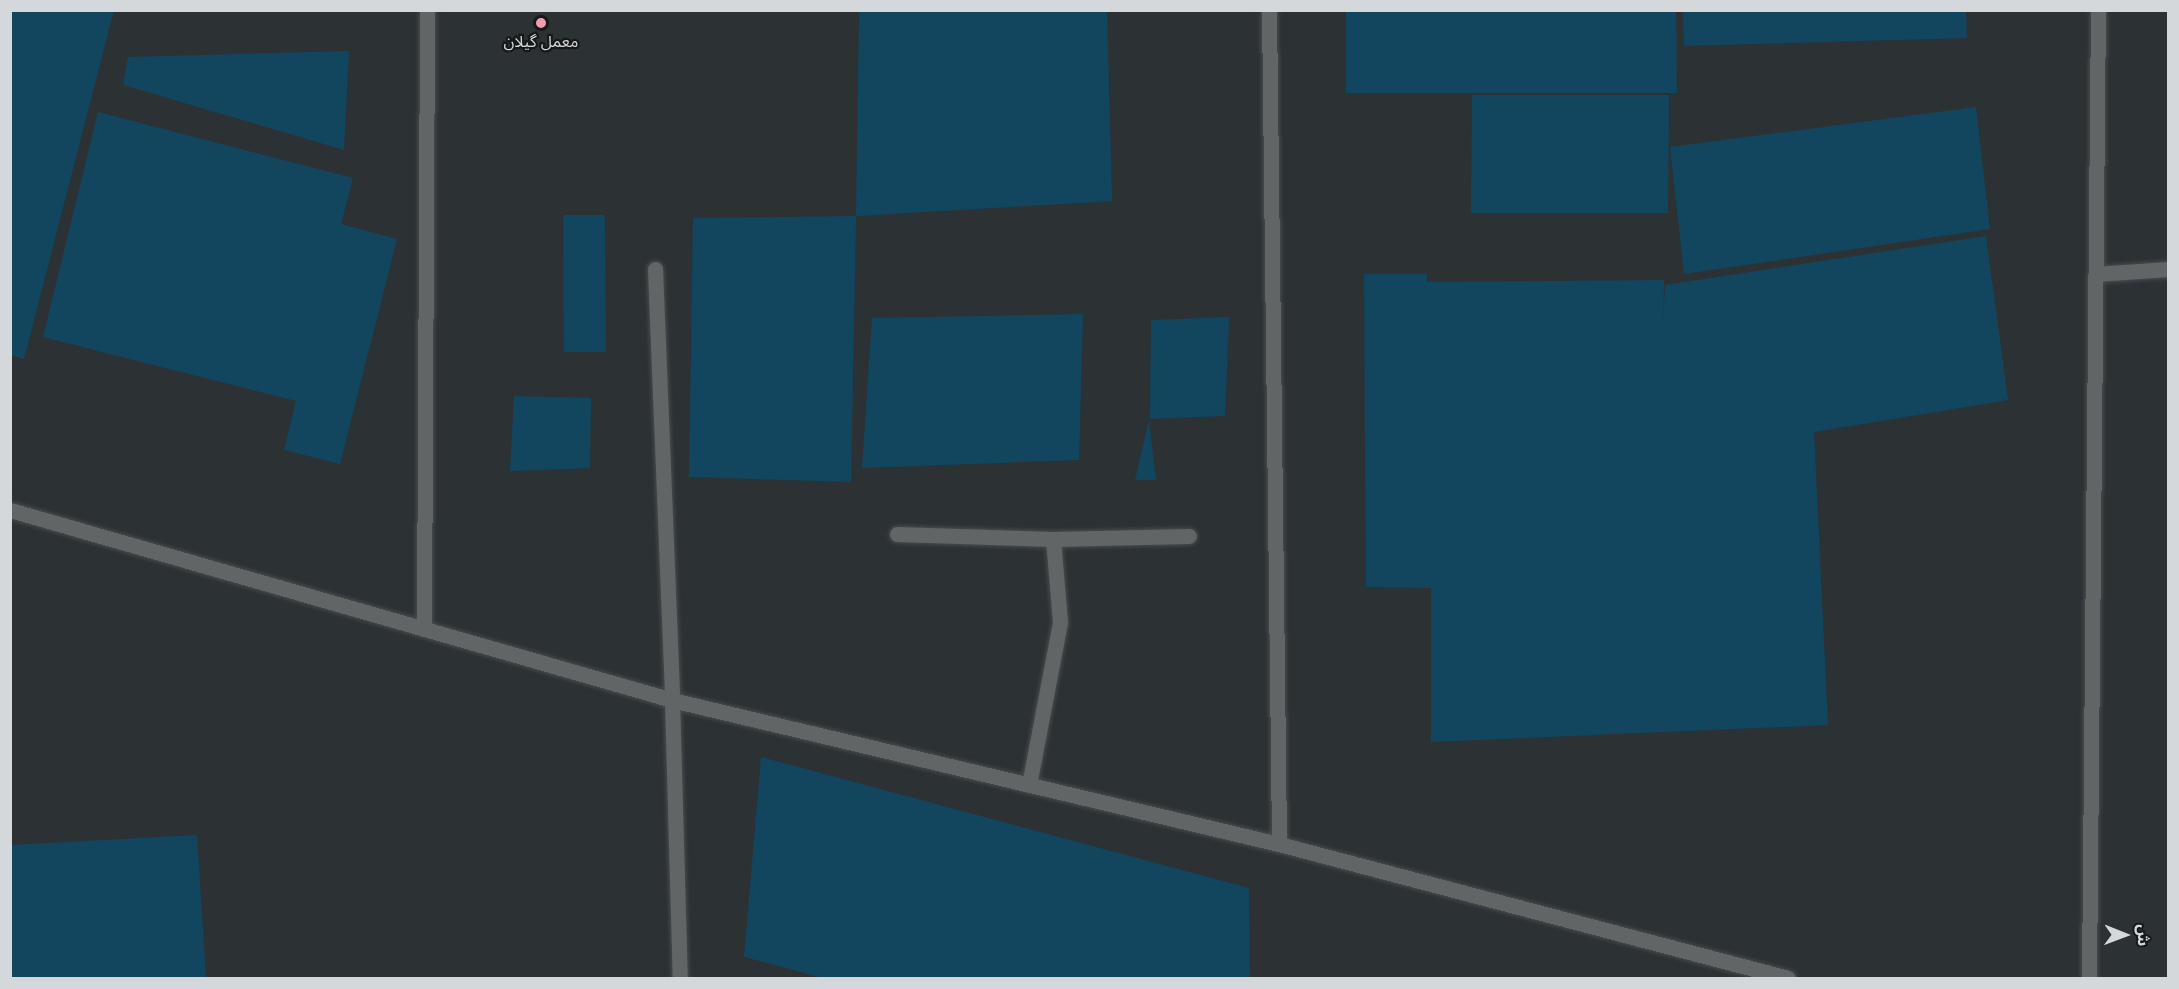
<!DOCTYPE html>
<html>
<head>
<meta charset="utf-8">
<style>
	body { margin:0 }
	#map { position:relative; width:2179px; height:989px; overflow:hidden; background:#2c3134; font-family:"Fira Sans","Noto Sans Arabic",sans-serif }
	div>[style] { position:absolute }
	.building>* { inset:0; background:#12465f }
	.roads { filter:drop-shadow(0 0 2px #474c4f) drop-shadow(0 0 2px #474c4f) }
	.service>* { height:15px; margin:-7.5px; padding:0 7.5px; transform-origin:7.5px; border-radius:7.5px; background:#626566 }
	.minor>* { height:15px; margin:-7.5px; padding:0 7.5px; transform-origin:7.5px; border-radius:7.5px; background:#626566 }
	.dots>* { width:16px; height:16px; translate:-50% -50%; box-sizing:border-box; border:3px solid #16181a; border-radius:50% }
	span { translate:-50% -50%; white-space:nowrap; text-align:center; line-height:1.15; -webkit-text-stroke:4.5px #16181a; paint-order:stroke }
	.poi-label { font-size:16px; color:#d5d8da }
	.frame { position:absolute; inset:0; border:12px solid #d5d8da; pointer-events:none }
	.north { position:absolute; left:2095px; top:905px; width:60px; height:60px; -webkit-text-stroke:4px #16181a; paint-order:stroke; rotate:91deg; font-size:16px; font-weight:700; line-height:24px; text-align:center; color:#d5d8da }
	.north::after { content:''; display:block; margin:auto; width:21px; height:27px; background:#d5d8da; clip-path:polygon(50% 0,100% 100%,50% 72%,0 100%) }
</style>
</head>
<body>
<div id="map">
	<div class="building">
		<i style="clip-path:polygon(10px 10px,114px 10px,24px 359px,10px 355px)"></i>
		<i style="clip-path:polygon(859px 10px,1107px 10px,1112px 201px,856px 216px,851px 482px,689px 477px,693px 218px,856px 216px)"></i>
		<i style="clip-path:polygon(1346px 10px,1676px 10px,1677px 93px,1346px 93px)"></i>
		<i style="clip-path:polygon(1683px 10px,1966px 10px,1967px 38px,1684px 46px)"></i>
		<i style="clip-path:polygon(349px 51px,344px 150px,123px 85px,128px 57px)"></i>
		<i style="clip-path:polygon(1472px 95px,1669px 95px,1668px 213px,1471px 213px)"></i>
		<i style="clip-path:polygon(1976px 107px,1990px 229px,1684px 274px,1670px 147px)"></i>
		<i style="clip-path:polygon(98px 112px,353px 178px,341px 224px,397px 239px,340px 464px,284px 450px,296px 401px,43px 337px)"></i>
		<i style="clip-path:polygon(563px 215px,605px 215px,606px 352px,564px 352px)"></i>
		<i style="clip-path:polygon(1986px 236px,2008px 400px,1814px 432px,1828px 725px,1431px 742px,1431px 588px,1366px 587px,1364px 274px,1427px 274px,1427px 282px,1664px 280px,1663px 325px,1665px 285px)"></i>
		<i style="clip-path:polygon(1083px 314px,1079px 460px,862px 468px,872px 318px)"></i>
		<i style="clip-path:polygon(1229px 317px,1225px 416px,1150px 419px,1151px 320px)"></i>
		<i style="clip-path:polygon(514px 396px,591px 398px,590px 468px,510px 471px)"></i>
		<i style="clip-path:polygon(1149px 420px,1156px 480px,1135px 480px)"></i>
		<i style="clip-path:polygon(761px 757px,1249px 888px,1250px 978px,823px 978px,744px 957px)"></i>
		<i style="clip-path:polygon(197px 835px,206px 978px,10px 978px,10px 845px)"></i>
	</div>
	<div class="roads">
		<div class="service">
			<i style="left:1269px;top:10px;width:834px;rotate:89.31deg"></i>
			<i style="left:655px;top:269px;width:431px;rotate:87.7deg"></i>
			<i style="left:2096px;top:274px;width:72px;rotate:-4deg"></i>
			<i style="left:897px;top:534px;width:156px;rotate:1.8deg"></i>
			<i style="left:1053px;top:539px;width:136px;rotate:-1.3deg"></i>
			<i style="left:424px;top:629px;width:619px;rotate:-89.72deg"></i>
			<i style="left:1029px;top:785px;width:166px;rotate:-79.2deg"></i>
			<i style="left:1060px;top:622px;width:83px;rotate:-94.8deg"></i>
			<i style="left:2089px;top:978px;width:968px;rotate:-89.47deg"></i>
		</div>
		<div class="minor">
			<i style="left:10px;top:510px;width:689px;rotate:16.01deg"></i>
			<i style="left:672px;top:700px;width:624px;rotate:13.35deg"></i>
			<i style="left:1279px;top:844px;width:526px;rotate:14.75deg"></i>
			<i style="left:672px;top:700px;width:278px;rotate:88.4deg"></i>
		</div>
	</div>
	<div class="dots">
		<i style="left:541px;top:23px;background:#f29ab0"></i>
	</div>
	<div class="poi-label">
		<span style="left:541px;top:42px">معمل گیلان</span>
	</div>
	<div class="frame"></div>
	<div class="north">ش</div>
</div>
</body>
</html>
